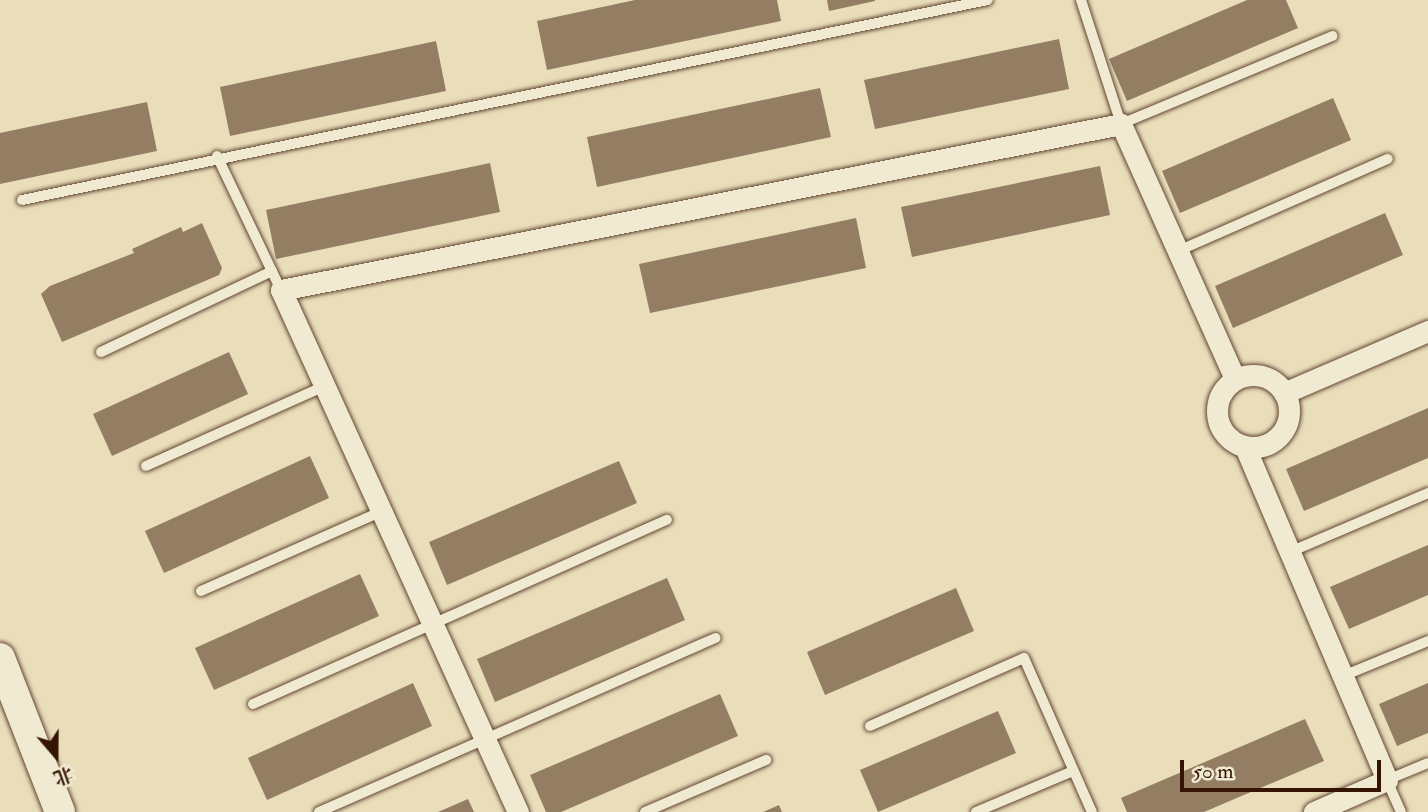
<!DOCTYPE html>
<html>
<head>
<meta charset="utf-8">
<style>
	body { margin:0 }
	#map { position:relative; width:1428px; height:812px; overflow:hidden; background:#eadeba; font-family:"IM FELL Double Pica","Noto Serif SC",serif }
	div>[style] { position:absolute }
	.building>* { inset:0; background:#937d63 }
	.roads { filter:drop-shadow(0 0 2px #624632) drop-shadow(0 0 2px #624632) }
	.lane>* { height:10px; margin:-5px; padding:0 5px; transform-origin:5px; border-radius:5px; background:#f1ead2 }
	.street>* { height:21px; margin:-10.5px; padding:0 10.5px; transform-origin:10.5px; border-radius:10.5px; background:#f1ead2 }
	.street>.ring { margin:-10.5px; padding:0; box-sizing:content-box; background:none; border:21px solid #f1ead2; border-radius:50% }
	.secondary>* { height:30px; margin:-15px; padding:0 15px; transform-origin:15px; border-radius:15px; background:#f1ead2 }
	span { translate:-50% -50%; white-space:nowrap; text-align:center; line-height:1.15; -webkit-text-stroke:5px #f1ead2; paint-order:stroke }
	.north { position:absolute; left:21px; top:721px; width:70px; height:70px; -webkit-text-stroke:5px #f1ead2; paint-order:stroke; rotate:160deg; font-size:19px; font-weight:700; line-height:28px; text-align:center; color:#351405 }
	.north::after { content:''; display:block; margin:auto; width:24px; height:32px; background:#351405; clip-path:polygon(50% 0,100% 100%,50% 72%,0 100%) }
	.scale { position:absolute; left:1180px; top:760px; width:201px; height:32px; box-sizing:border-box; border:4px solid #351405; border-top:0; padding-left:9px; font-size:21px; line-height:24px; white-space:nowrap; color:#351405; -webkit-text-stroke:5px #f1ead2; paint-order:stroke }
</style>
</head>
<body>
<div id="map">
	<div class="building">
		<i style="clip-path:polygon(635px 0,777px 0,781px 21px,547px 70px,537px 21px)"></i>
		<i style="clip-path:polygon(827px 0,875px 0,875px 1px,829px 11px)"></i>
		<i style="clip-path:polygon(1247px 0,1286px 0,1298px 28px,1127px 101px,1109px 59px)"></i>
		<i style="clip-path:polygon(1059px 39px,1069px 89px,875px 129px,864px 80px)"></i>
		<i style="clip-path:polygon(436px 41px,446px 91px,230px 136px,220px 87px)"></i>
		<i style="clip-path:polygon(820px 88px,831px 137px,597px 187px,587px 137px)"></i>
		<i style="clip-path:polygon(1333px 98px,1351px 140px,1180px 213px,1162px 171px)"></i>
		<i style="clip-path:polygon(147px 102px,157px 151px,0 184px,0 133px)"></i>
		<i style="clip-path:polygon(490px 163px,500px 212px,276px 259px,266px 210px)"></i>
		<i style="clip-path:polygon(1100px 166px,1110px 215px,912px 257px,901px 207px)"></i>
		<i style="clip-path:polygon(1385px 213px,1403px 255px,1233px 328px,1215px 286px)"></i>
		<i style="clip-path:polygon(856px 218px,866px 268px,650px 313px,639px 264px)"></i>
		<i style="clip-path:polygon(202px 223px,222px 268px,219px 275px,62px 342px,41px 294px,50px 286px,134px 253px,132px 249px,181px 227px,183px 232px)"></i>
		<i style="clip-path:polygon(229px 352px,248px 394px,112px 456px,93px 414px)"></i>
		<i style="clip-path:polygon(1428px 408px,1428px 458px,1304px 511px,1286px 469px)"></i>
		<i style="clip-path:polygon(310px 456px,329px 498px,164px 573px,145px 531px)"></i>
		<i style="clip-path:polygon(619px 461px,637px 503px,447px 585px,429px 542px)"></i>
		<i style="clip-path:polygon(1428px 545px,1428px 595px,1349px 629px,1330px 587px)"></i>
		<i style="clip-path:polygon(360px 574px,379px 616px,214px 690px,195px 648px)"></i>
		<i style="clip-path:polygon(667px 578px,685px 620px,495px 702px,477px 659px)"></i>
		<i style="clip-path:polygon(956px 588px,974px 631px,825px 695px,807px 652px)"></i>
		<i style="clip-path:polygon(413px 683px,432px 726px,267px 800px,248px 758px)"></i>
		<i style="clip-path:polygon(1428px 683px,1428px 733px,1397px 746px,1379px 704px)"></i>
		<i style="clip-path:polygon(720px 694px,738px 736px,561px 812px,546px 812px,530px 775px)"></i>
		<i style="clip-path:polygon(998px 711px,1016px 753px,878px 812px,860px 770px)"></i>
		<i style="clip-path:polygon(1305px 719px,1324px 761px,1204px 812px,1127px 812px,1121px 798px)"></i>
		<i style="clip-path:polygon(468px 799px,474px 812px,438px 812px)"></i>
		<i style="clip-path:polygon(779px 805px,782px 812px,763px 812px)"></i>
	</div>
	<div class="roads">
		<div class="lane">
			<i style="left:1081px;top:0;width:130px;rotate:72.1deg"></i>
			<i style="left:1121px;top:124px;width:229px;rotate:-22.6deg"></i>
			<i style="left:217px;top:156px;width:148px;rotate:64.5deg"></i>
			<i style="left:22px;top:200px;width:986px;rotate:-11.7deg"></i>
			<i style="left:1178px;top:251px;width:229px;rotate:-23.7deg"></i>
			<i style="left:101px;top:352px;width:189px;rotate:-25.3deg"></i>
			<i style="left:146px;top:466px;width:196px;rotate:-24.1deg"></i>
			<i style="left:1290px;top:552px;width:150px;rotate:-23.1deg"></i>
			<i style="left:201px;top:591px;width:198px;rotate:-23.8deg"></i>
			<i style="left:1343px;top:676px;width:92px;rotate:-22.4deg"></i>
			<i style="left:253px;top:704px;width:453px;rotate:-24deg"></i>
			<i style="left:870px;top:726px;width:168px;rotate:-23.8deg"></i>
			<i style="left:1024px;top:658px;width:168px;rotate:66.2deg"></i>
			<i style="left:319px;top:812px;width:433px;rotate:-23.7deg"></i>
			<i style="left:645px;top:812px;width:132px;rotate:-23.3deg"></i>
			<i style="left:976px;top:812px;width:105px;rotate:-22.9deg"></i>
			<i style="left:1401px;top:812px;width:35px;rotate:-114deg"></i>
			<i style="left:1387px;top:780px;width:44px;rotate:-22.5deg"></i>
		</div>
		<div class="street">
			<i class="ring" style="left:1217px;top:375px;width:51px;height:51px"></i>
			<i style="left:1284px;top:393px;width:157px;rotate:-23.3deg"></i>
			<i style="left:1245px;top:447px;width:362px;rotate:66.9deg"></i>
			<i style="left:1387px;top:780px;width:80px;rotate:156.3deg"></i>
			<i style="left:518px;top:812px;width:573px;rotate:-114.42deg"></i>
			<i style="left:281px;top:290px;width:856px;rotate:-11.18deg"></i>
			<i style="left:1121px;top:124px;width:279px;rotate:65.9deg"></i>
		</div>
		<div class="secondary">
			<i style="left:0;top:658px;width:165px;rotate:68.7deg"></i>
		</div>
	</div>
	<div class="north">北</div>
	<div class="scale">50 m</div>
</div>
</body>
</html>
